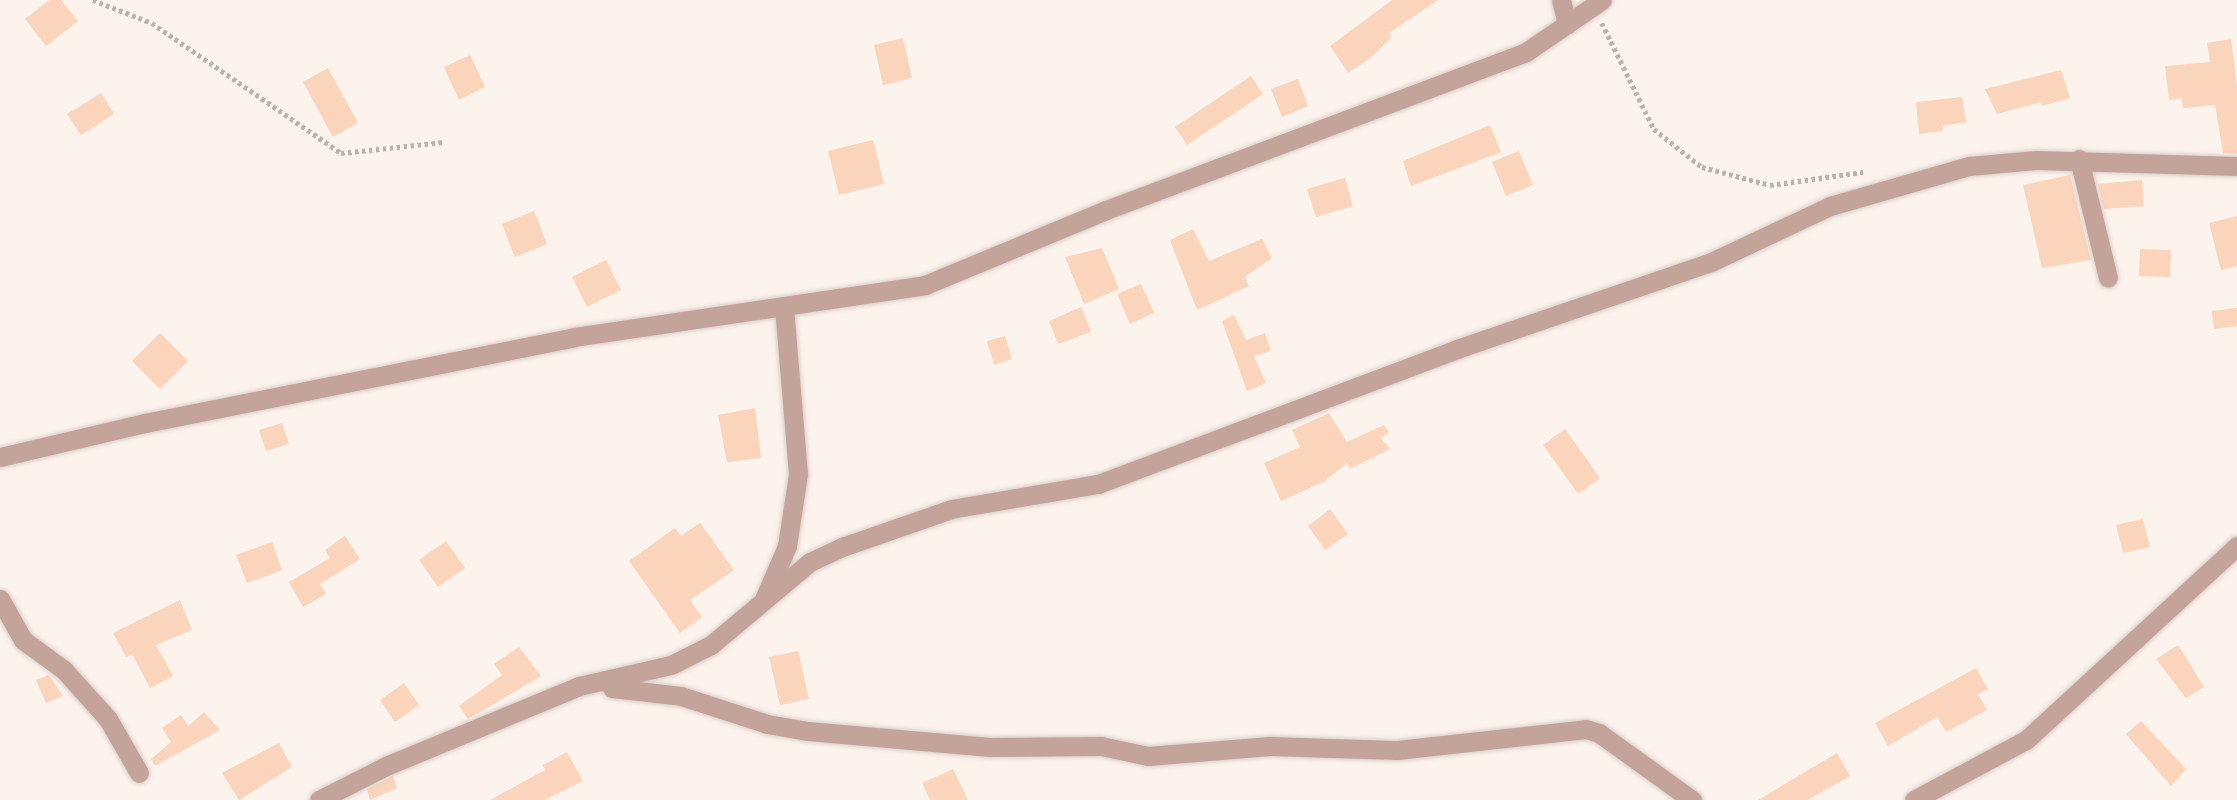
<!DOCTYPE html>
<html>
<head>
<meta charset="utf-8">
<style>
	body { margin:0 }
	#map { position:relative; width:2237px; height:800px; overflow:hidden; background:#fdf3ed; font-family:"Crimson Pro",serif }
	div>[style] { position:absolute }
	.building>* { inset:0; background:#fad4bb }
	.path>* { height:4.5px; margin-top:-2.25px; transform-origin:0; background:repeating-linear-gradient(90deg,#bbb1ab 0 3.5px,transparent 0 7px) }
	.roads { filter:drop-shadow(0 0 2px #d9cfc9) drop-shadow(0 0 2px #d9cfc9) }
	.minor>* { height:19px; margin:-9.5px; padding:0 9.5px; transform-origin:9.5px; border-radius:9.5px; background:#c4a39a }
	span { translate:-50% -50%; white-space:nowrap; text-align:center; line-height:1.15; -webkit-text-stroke:5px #fdf3ed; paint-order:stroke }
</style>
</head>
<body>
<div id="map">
	<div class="building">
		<i style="clip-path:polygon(49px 0,61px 0,78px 21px,46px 46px,25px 19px)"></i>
		<i style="clip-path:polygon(1392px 0,1438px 0,1389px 33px,1392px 37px,1369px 59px,1348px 73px,1330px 46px)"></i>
		<i style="clip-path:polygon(903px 38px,912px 78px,883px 85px,874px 45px)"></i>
		<i style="clip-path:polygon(2231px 39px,2237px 86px,2237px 154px,2223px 153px,2215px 105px,2183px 108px,2182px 98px,2169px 100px,2165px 66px,2210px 62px,2207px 43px)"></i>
		<i style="clip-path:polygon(470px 55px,485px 87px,459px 100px,444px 67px)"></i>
		<i style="clip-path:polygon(328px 68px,358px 123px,333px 137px,303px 82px)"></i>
		<i style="clip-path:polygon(2061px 70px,2070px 98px,2042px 106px,2041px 102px,1997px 114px,1985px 89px)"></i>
		<i style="clip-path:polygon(1251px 76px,1263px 94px,1187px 145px,1175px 127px)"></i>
		<i style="clip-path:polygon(1298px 79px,1308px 106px,1282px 117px,1271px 89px)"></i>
		<i style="clip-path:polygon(101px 93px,114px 114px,81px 135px,67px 114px)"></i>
		<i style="clip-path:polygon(1962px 97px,1966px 122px,1943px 126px,1943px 131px,1919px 134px,1916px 102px)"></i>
		<i style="clip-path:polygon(1490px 125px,1501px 152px,1411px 186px,1403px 161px)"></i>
		<i style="clip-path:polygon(873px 140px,884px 184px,839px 195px,828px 151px)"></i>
		<i style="clip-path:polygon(1519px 151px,1533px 185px,1506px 196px,1492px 162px)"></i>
		<i style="clip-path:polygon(2070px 175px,2091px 260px,2042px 268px,2023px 185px)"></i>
		<i style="clip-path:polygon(1345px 178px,1353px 206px,1316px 217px,1307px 189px)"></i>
		<i style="clip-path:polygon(2142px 180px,2144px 206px,2104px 209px,2098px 184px)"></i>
		<i style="clip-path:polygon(534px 211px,547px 244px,515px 257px,502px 224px)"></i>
		<i style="clip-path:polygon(2237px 216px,2237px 266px,2221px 270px,2209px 223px)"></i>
		<i style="clip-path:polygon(1193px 229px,1209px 261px,1262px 239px,1272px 258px,1245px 277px,1249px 286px,1197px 310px,1170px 240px)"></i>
		<i style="clip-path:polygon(1102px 248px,1119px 289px,1084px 304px,1065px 257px)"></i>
		<i style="clip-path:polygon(2140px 249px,2171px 250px,2170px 277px,2139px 276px)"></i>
		<i style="clip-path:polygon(606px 260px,621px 290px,587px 307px,572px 277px)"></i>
		<i style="clip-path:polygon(1141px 284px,1154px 313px,1130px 324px,1117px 294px)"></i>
		<i style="clip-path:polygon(1081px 307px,1091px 332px,1058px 344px,1049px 321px)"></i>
		<i style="clip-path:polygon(2237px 308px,2237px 326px,2214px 329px,2212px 311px)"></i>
		<i style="clip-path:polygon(1234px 315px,1246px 340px,1265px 333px,1271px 351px,1254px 356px,1266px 383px,1247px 391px,1222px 321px)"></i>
		<i style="clip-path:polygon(160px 333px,188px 361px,160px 389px,132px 361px)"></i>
		<i style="clip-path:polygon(1005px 336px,1012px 359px,994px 365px,987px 341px)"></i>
		<i style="clip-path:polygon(755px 408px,761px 458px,727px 462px,718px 415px)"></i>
		<i style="clip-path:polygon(1329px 413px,1347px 442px,1384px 425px,1389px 432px,1381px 438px,1390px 449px,1350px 469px,1347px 463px,1325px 481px,1281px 501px,1264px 463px,1300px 447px,1292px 430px)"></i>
		<i style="clip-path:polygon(282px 423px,289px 444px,266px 451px,259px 430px)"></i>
		<i style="clip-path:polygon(1565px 429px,1600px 478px,1578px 494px,1543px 445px)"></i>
		<i style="clip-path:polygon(1330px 509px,1348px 534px,1325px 550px,1308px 526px)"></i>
		<i style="clip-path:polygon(2143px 519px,2150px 547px,2123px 553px,2116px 525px)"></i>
		<i style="clip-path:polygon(700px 523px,734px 570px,690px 600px,702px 617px,680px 633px,629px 561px,675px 528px,681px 536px)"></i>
		<i style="clip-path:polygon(345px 536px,360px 559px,320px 584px,326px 594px,303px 607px,289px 582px,330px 558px,325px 550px)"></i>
		<i style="clip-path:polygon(446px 541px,465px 568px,438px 587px,419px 560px)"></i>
		<i style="clip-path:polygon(272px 542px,282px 570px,247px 583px,236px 555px)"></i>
		<i style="clip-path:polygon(180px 600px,192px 630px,156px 645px,173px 676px,150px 688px,132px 654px,126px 657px,113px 633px)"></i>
		<i style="clip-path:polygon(2178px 645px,2204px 687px,2186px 698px,2156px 659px)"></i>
		<i style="clip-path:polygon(519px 647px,541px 676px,468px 719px,459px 706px,502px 675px,494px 664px)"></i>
		<i style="clip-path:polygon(798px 651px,809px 699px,780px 705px,769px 657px)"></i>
		<i style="clip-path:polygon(1976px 668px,1988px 689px,1978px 694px,1987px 710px,1946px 732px,1937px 717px,1888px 746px,1875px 723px)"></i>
		<i style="clip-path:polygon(49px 675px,63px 696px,46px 703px,36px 680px)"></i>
		<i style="clip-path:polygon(404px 683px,419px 705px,395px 722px,380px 700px)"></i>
		<i style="clip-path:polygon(204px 712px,220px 730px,155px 766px,151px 759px,171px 742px,162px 728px,181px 715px,188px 726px)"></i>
		<i style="clip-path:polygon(2141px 721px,2186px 769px,2171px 786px,2126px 734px)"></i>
		<i style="clip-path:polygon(279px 743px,292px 767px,239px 800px,222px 773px)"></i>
		<i style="clip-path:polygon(567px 752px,583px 781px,545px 800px,490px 800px,545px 770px,543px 765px)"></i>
		<i style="clip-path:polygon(1837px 753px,1850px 776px,1808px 800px,1758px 800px)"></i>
		<i style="clip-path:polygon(953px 769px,968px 800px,930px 800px,922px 783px)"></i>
		<i style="clip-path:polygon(393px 776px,397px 788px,370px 800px,367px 789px)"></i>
	</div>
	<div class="path">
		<i style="left:93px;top:0;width:63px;rotate:21.3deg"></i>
		<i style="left:152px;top:23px;width:229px;rotate:34.5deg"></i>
		<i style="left:341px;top:153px;width:104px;rotate:-6.1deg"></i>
		<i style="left:1602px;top:23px;width:118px;rotate:63.9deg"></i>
		<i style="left:1654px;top:129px;width:61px;rotate:38.4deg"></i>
		<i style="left:1702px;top:167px;width:70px;rotate:14.8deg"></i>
		<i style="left:1770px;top:185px;width:94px;rotate:-8deg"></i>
	</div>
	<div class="roads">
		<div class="minor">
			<i style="left:1561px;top:0;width:25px;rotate:76deg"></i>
			<i style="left:2079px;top:159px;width:122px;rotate:76.3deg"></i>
			<i style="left:0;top:457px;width:149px;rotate:-13.2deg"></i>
			<i style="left:145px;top:423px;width:438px;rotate:-11.3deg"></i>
			<i style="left:574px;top:337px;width:355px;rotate:-8.4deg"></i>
			<i style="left:925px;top:285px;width:196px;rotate:-22.5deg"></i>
			<i style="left:1106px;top:210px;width:449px;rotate:-20.6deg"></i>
			<i style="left:1526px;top:52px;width:92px;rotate:-34.4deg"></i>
			<i style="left:0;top:599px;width:47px;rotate:60.7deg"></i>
			<i style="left:23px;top:640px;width:51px;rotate:36.2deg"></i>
			<i style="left:64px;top:670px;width:66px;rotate:48.1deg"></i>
			<i style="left:108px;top:719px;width:62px;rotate:60.1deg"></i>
			<i style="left:764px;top:599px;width:58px;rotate:-66.5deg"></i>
			<i style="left:787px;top:546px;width:73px;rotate:-81.3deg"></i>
			<i style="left:798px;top:474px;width:166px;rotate:-94.8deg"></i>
			<i style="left:612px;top:688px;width:69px;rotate:6.6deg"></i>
			<i style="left:681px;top:696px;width:90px;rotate:18deg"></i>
			<i style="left:767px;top:724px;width:42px;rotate:9.7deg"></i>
			<i style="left:808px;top:731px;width:183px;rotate:5deg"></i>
			<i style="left:990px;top:747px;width:111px;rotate:-0.5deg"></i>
			<i style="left:1101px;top:746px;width:48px;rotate:12deg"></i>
			<i style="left:1148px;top:756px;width:122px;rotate:-4.7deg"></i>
			<i style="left:1270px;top:746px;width:127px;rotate:1.8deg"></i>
			<i style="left:1397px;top:750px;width:190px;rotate:-6.3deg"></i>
			<i style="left:1586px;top:729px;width:14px;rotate:17deg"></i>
			<i style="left:1599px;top:733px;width:115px;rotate:35.8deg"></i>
			<i style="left:319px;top:800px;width:75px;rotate:-26.9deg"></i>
			<i style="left:386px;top:766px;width:209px;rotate:-22.5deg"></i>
			<i style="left:579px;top:686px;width:94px;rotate:-12.9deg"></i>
			<i style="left:671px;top:665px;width:45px;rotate:-26.6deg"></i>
			<i style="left:711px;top:645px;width:129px;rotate:-40deg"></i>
			<i style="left:810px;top:562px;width:38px;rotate:-25deg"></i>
			<i style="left:845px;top:546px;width:112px;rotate:-19.2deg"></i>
			<i style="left:951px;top:509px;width:149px;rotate:-9.7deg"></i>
			<i style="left:1098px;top:484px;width:384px;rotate:-20.6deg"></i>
			<i style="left:1457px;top:349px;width:268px;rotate:-18.9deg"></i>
			<i style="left:1711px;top:262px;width:132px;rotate:-25.2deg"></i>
			<i style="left:1830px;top:206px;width:145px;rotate:-16.1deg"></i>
			<i style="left:1969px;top:166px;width:67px;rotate:-5.1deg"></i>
			<i style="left:2036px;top:160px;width:201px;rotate:1.7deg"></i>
			<i style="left:1914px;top:800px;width:127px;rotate:-28.2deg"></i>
			<i style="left:2026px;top:740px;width:287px;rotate:-42.6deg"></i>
		</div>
	</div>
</div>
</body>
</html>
